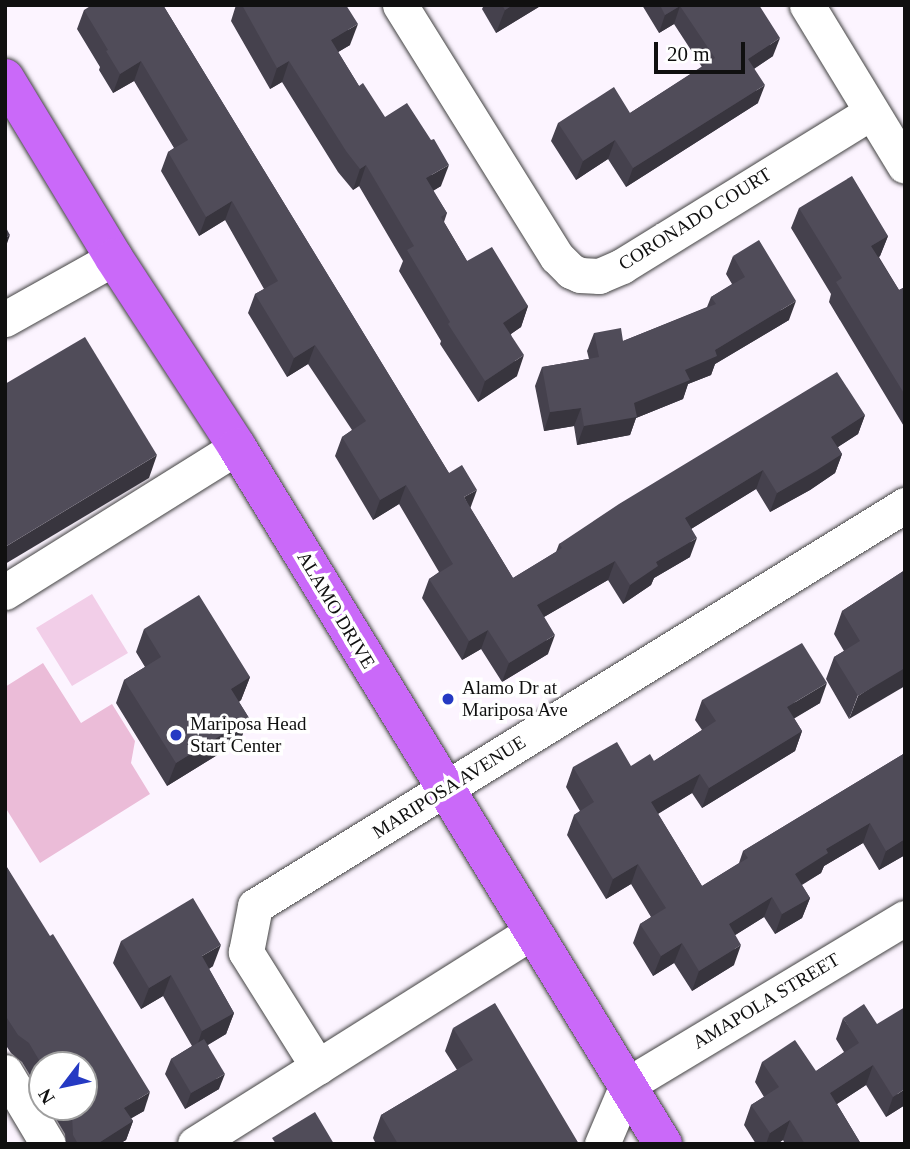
<!DOCTYPE html>
<html>
<head>
<meta charset="utf-8">
<style>
	body { margin:0 }
	#map { position:relative; width:910px; height:1149px; overflow:hidden; background:#fcf4ff; font-family:Georgia,serif }
	div>[style] { position:absolute }
	.green>* { inset:0; background:#ebbcd8 }
	.pitch>* { inset:0; background:#f2cee8 }
	.roads { filter:drop-shadow(0 0 2px #434343) drop-shadow(0 0 2px #434343) }
	.minor>* { height:35px; margin:-17.5px; padding:0 17.5px; transform-origin:17.5px; border-radius:17.5px; background:#fff }
	.major>* { height:38px; margin:-19px; padding:0 19px; transform-origin:19px; border-radius:19px; background:#ca69f9 }
	.wall>* { inset:0; background:#45414d }
	.shaded-wall>* { inset:0; background:#38353e }
	.building>* { inset:0; background:#504c59 }
	.dots>* { width:19px; height:19px; translate:-50% -50%; box-sizing:border-box; border:4px solid #fff; border-radius:50% }
	span { translate:-50% -50%; white-space:nowrap; text-align:center; line-height:1.15; -webkit-text-stroke:7px #fff; paint-order:stroke }
	.street-label { font-size:19px; color:#101010 }
	.poi-label { font-size:19px; color:#101010 }
	.left { translate:0 -50%; text-align:left }
	.frame { position:absolute; inset:0; border:7px solid #101010; pointer-events:none }
	.north { position:absolute; left:28px; top:1051px; width:70px; height:70px; box-sizing:border-box; background:#fff; border:2px solid #9f9f9f; border-radius:50%; rotate:238deg; font-size:19px; font-weight:700; line-height:28px; text-align:center; color:#101010 }
	.north::after { content:''; display:block; margin:auto; width:24px; height:32px; background:#253ac3; clip-path:polygon(50% 0,100% 100%,50% 72%,0 100%) }
	.scale { position:absolute; left:654px; top:42px; width:91px; height:32px; box-sizing:border-box; border:4px solid #101010; border-top:0; padding-left:9px; font-size:21px; line-height:24px; white-space:nowrap; color:#101010; -webkit-text-stroke:5px #fff; paint-order:stroke }
</style>
</head>
<body>
<div id="map">
	<div class="green">
		<i style="clip-path:polygon(43px 663px,81px 723px,112px 704px,135px 741px,131px 763px,150px 794px,40px 863px,5px 807px,5px 687px)"></i>
	</div>
	<div class="pitch">
		<i style="clip-path:polygon(92px 594px,128px 653px,72px 686px,36px 628px)"></i>
	</div>
	<div class="roads">
		<div class="minor">
			<i style="left:400px;top:5px;width:297px;rotate:58.1deg"></i>
			<i style="left:557px;top:257px;width:20px;rotate:45deg"></i>
			<i style="left:571px;top:271px;width:10px;rotate:24deg"></i>
			<i style="left:580px;top:275px;width:19px;rotate:3deg"></i>
			<i style="left:599px;top:276px;width:25px;rotate:-23deg"></i>
			<i style="left:622px;top:266px;width:293px;rotate:-31.7deg"></i>
			<i style="left:807px;top:5px;width:188px;rotate:58.7deg"></i>
			<i style="left:5px;top:319px;width:125px;rotate:-29.2deg"></i>
			<i style="left:5px;top:592px;width:274px;rotate:-32deg"></i>
			<i style="left:318px;top:1067px;width:136px;rotate:-122.1deg"></i>
			<i style="left:246px;top:952px;width:47px;rotate:-78.9deg"></i>
			<i style="left:255px;top:906px;width:764px;rotate:-31.67deg"></i>
			<i style="left:5px;top:1072px;width:84px;rotate:59.2deg"></i>
			<i style="left:195px;top:1144px;width:400px;rotate:-32.2deg"></i>
			<i style="left:602px;top:1144px;width:64px;rotate:-67deg"></i>
			<i style="left:627px;top:1085px;width:324px;rotate:-31deg"></i>
		</div>
		<div class="major">
			<i style="left:5px;top:78px;width:210px;rotate:58.8deg"></i>
			<i style="left:114px;top:258px;width:225px;rotate:56.9deg"></i>
			<i style="left:237px;top:447px;width:817px;rotate:58.57deg"></i>
		</div>
	</div>
	<div class="wall">
		<i style="clip-path:polygon(163px 5px,513px 578px,556px 552px,559px 544px,865px 415px,858px 434px,838px 447px,842px 454px,835px 473px,810px 490px,770px 512px,756px 489px,691px 529px,690px 557px,654px 578px,651px 585px,623px 604px,608px 580px,544px 617px,548px 654px,502px 682px,481px 649px,462px 660px,422px 598px,429px 579px,439px 572px,399px 504px,373px 520px,335px 456px,342px 437px,352px 430px,308px 364px,287px 377px,248px 313px,255px 294px,264px 289px,225px 220px,199px 236px,161px 171px,168px 152px,174px 148px,134px 81px,113px 93px,99px 70px,100px 67px,77px 29px,84px 10px)"></i>
		<i style="clip-path:polygon(236px 5px,346px 5px,350px 45px,338px 52px,359px 86px,441px 186px,433px 191px,447px 213px,444px 222px,467px 261px,528px 306px,521px 327px,511px 334px,517px 376px,478px 402px,440px 344px,441px 341px,399px 271px,403px 261px,359px 186px,353px 190px,338px 172px,282px 82px,270px 89px,231px 21px)"></i>
		<i style="clip-path:polygon(484px 5px,542px 5px,496px 33px,482px 9px)"></i>
		<i style="clip-path:polygon(642px 5px,759px 5px,773px 56px,754px 69px,758px 103px,626px 187px,608px 159px,576px 180px,551px 141px,558px 123px,630px 113px,702px 67px,674px 24px,659px 33px)"></i>
		<i style="clip-path:polygon(799px 208px,888px 236px,880px 256px,879px 257px,899px 290px,905px 287px,905px 428px,829px 302px,831px 294px,791px 228px)"></i>
		<i style="clip-path:polygon(733px 256px,789px 320px,715px 364px,711px 375px,688px 384px,683px 399px,636px 418px,630px 435px,577px 445px,574px 426px,544px 431px,535px 386px,542px 367px,589px 359px,587px 351px,594px 333px,623px 341px,707px 307px,711px 297px,732px 284px,726px 274px)"></i>
		<i style="clip-path:polygon(905px 570px,849px 719px,826px 679px,834px 657px,844px 651px,834px 634px,842px 611px)"></i>
		<i style="clip-path:polygon(144px 629px,250px 677px,241px 700px,239px 702px,249px 718px,240px 741px,167px 786px,116px 703px,124px 680px,145px 667px,136px 652px)"></i>
		<i style="clip-path:polygon(702px 700px,820px 703px,794px 718px,802px 731px,795px 751px,702px 808px,692px 793px,658px 814px,702px 886px,739px 863px,743px 851px,905px 753px,905px 855px,879px 870px,863px 843px,824px 866px,821px 873px,802px 885px,810px 898px,802px 918px,775px 934px,764px 917px,735px 935px,734px 965px,692px 991px,674px 963px,653px 976px,633px 943px,640px 924px,651px 917px,631px 884px,606px 899px,567px 835px,574px 815px,580px 811px,566px 787px,573px 767px,631px 766px,654px 761px,702px 730px,695px 720px)"></i>
		<i style="clip-path:polygon(5px 864px,144px 1111px,131px 1118px,133px 1121px,126px 1140px,119px 1144px,66px 1144px,65px 1134px,49px 1107px,84px 1107px,42px 1065px,42px 1095px,22px 1062px,11px 1053px,5px 1044px)"></i>
		<i style="clip-path:polygon(121px 941px,213px 966px,209px 969px,234px 1013px,226px 1034px,208px 1045px,219px 1089px,185px 1109px,165px 1074px,171px 1059px,192px 1046px,163px 996px,141px 1009px,113px 963px)"></i>
		<i style="clip-path:polygon(843px 1018px,905px 1105px,886px 1117px,866px 1085px,837px 1104px,861px 1144px,785px 1144px,783px 1140px,777px 1144px,756px 1144px,744px 1125px,751px 1105px,764px 1097px,755px 1082px,762px 1062px,816px 1071px,844px 1052px,836px 1039px)"></i>
		<i style="clip-path:polygon(453px 1028px,579px 1144px,376px 1144px,373px 1138px,381px 1115px,457px 1070px,445px 1051px)"></i>
	</div>
	<div class="shaded-wall">
		<i style="clip-path:polygon(513px 5px,542px 5px,496px 33px,505px 10px)"></i>
		<i style="clip-path:polygon(680px 6px,674px 24px,659px 33px,665px 15px)"></i>
		<i style="clip-path:polygon(358px 24px,350px 45px,323px 61px,331px 40px)"></i>
		<i style="clip-path:polygon(780px 38px,773px 56px,741px 77px,748px 59px)"></i>
		<i style="clip-path:polygon(141px 61px,134px 81px,113px 93px,120px 74px)"></i>
		<i style="clip-path:polygon(289px 61px,282px 82px,270px 89px,277px 68px)"></i>
		<i style="clip-path:polygon(765px 85px,758px 103px,626px 187px,633px 168px)"></i>
		<i style="clip-path:polygon(615px 140px,608px 159px,576px 180px,583px 161px)"></i>
		<i style="clip-path:polygon(366px 165px,359px 186px,353px 190px,360px 169px)"></i>
		<i style="clip-path:polygon(449px 165px,441px 186px,418px 199px,426px 178px)"></i>
		<i style="clip-path:polygon(232px 201px,225px 220px,199px 236px,206px 217px)"></i>
		<i style="clip-path:polygon(10px 235px,5px 249px,5px 238px)"></i>
		<i style="clip-path:polygon(888px 236px,880px 256px,864px 266px,871px 246px)"></i>
		<i style="clip-path:polygon(796px 301px,789px 320px,715px 364px,711px 375px,688px 384px,683px 399px,636px 418px,630px 435px,577px 445px,584px 426px,634px 403px,715px 350px)"></i>
		<i style="clip-path:polygon(528px 306px,521px 327px,496px 344px,503px 323px)"></i>
		<i style="clip-path:polygon(315px 345px,308px 364px,287px 377px,294px 358px)"></i>
		<i style="clip-path:polygon(524px 355px,517px 376px,478px 402px,485px 381px)"></i>
		<i style="clip-path:polygon(581px 408px,574px 426px,544px 431px,550px 412px)"></i>
		<i style="clip-path:polygon(865px 415px,858px 434px,824px 456px,831px 437px)"></i>
		<i style="clip-path:polygon(842px 454px,835px 473px,810px 490px,770px 512px,777px 493px)"></i>
		<i style="clip-path:polygon(157px 455px,149px 478px,5px 564px,5px 547px)"></i>
		<i style="clip-path:polygon(763px 470px,756px 489px,678px 537px,685px 518px)"></i>
		<i style="clip-path:polygon(406px 485px,399px 504px,373px 520px,380px 500px)"></i>
		<i style="clip-path:polygon(477px 490px,470px 509px,464px 497px)"></i>
		<i style="clip-path:polygon(697px 538px,690px 557px,654px 578px,651px 585px,623px 604px,630px 585px,656px 562px)"></i>
		<i style="clip-path:polygon(615px 561px,608px 580px,530px 625px,537px 605px)"></i>
		<i style="clip-path:polygon(488px 630px,481px 649px,462px 660px,469px 641px)"></i>
		<i style="clip-path:polygon(555px 635px,548px 654px,502px 682px,509px 663px)"></i>
		<i style="clip-path:polygon(905px 665px,905px 686px,849px 719px,858px 696px)"></i>
		<i style="clip-path:polygon(250px 677px,241px 700px,222px 712px,231px 689px)"></i>
		<i style="clip-path:polygon(827px 683px,820px 703px,780px 727px,787px 707px)"></i>
		<i style="clip-path:polygon(249px 718px,240px 741px,167px 786px,176px 763px)"></i>
		<i style="clip-path:polygon(802px 731px,795px 751px,702px 808px,709px 788px)"></i>
		<i style="clip-path:polygon(700px 774px,692px 793px,644px 822px,651px 802px)"></i>
		<i style="clip-path:polygon(870px 823px,863px 843px,824px 866px,821px 873px,787px 893px,795px 874px,826px 849px)"></i>
		<i style="clip-path:polygon(905px 839px,905px 855px,879px 870px,886px 851px)"></i>
		<i style="clip-path:polygon(638px 864px,631px 884px,606px 899px,613px 879px)"></i>
		<i style="clip-path:polygon(772px 897px,764px 917px,721px 944px,729px 924px)"></i>
		<i style="clip-path:polygon(810px 898px,802px 918px,775px 934px,782px 914px)"></i>
		<i style="clip-path:polygon(682px 943px,674px 963px,653px 976px,661px 956px)"></i>
		<i style="clip-path:polygon(221px 945px,213px 966px,195px 977px,202px 956px)"></i>
		<i style="clip-path:polygon(741px 945px,734px 965px,692px 991px,699px 971px)"></i>
		<i style="clip-path:polygon(171px 975px,163px 996px,141px 1009px,149px 988px)"></i>
		<i style="clip-path:polygon(234px 1013px,226px 1034px,195px 1052px,202px 1031px)"></i>
		<i style="clip-path:polygon(873px 1065px,866px 1085px,823px 1113px,830px 1093px)"></i>
		<i style="clip-path:polygon(225px 1074px,219px 1089px,185px 1109px,191px 1093px)"></i>
		<i style="clip-path:polygon(905px 1089px,905px 1105px,886px 1117px,893px 1097px)"></i>
		<i style="clip-path:polygon(150px 1092px,144px 1111px,118px 1126px,124px 1108px)"></i>
		<i style="clip-path:polygon(790px 1120px,783px 1140px,777px 1144px,766px 1144px,770px 1133px)"></i>
		<i style="clip-path:polygon(133px 1121px,126px 1140px,119px 1144px,97px 1144px)"></i>
	</div>
	<div class="building">
		<i style="clip-path:polygon(92px 5px,163px 5px,449px 473px,462px 465px,477px 490px,464px 497px,513px 578px,562px 548px,559px 544px,619px 504px,837px 372px,865px 415px,831px 437px,842px 454px,817px 470px,777px 493px,763px 470px,685px 518px,697px 538px,656px 562px,658px 566px,630px 585px,615px 561px,537px 605px,555px 635px,509px 663px,488px 630px,469px 641px,429px 579px,453px 564px,406px 485px,380px 500px,342px 437px,366px 421px,315px 345px,294px 358px,255px 294px,278px 281px,232px 201px,206px 217px,168px 152px,188px 140px,141px 61px,120px 74px,106px 51px,108px 50px,84px 10px)"></i>
		<i style="clip-path:polygon(242px 5px,346px 5px,358px 24px,331px 40px,359px 86px,363px 83px,385px 117px,407px 103px,431px 140px,434px 139px,449px 165px,426px 178px,447px 213px,441px 217px,467px 261px,492px 247px,528px 306px,503px 323px,524px 355px,485px 381px,448px 324px,450px 322px,407px 250px,414px 246px,366px 165px,360px 169px,346px 151px,289px 61px,277px 68px)"></i>
		<i style="clip-path:polygon(502px 5px,513px 5px,505px 10px)"></i>
		<i style="clip-path:polygon(660px 5px,759px 5px,780px 38px,748px 59px,765px 85px,633px 168px,615px 140px,583px 161px,558px 123px,614px 87px,630px 113px,715px 58px,680px 6px,665px 15px)"></i>
		<i style="clip-path:polygon(852px 176px,888px 236px,871px 246px,899px 290px,905px 287px,905px 395px,836px 282px,842px 278px,799px 208px)"></i>
		<i style="clip-path:polygon(5px 226px,10px 235px,5px 238px)"></i>
		<i style="clip-path:polygon(759px 240px,796px 301px,715px 350px,717px 356px,685px 370px,690px 380px,634px 403px,637px 417px,584px 426px,581px 408px,550px 412px,542px 367px,599px 357px,594px 333px,621px 328px,623px 341px,716px 304px,711px 297px,745px 277px,733px 256px)"></i>
		<i style="clip-path:polygon(85px 337px,157px 455px,5px 547px,5px 384px)"></i>
		<i style="clip-path:polygon(905px 570px,905px 668px,858px 696px,834px 657px,860px 641px,842px 611px)"></i>
		<i style="clip-path:polygon(199px 595px,250px 677px,231px 689px,249px 718px,176px 763px,124px 680px,161px 657px,144px 629px)"></i>
		<i style="clip-path:polygon(802px 643px,827px 683px,787px 707px,802px 731px,709px 788px,700px 774px,651px 802px,702px 886px,748px 858px,743px 851px,905px 753px,905px 839px,886px 851px,870px 823px,826px 849px,828px 853px,795px 874px,810px 898px,782px 914px,772px 897px,729px 924px,741px 945px,699px 971px,682px 943px,661px 956px,640px 924px,666px 908px,638px 864px,613px 879px,574px 815px,594px 802px,573px 767px,617px 742px,631px 766px,650px 754px,654px 761px,716px 721px,702px 700px)"></i>
		<i style="clip-path:polygon(5px 864px,50px 936px,53px 934px,150px 1092px,124px 1108px,133px 1121px,97px 1144px,78px 1144px,73px 1135px,72px 1115px,67px 1107px,84px 1107px,84px 1065px,42px 1065px,29px 1043px,18px 1035px,5px 1015px)"></i>
		<i style="clip-path:polygon(193px 898px,221px 945px,202px 956px,234px 1013px,202px 1031px,171px 975px,149px 988px,121px 941px)"></i>
		<i style="clip-path:polygon(495px 1003px,579px 1144px,523px 1144px,521px 1142px,518px 1144px,398px 1144px,381px 1115px,473px 1060px,453px 1028px)"></i>
		<i style="clip-path:polygon(864px 1004px,877px 1024px,905px 1007px,905px 1089px,893px 1097px,873px 1065px,830px 1093px,861px 1144px,805px 1144px,790px 1120px,770px 1133px,751px 1105px,779px 1087px,762px 1062px,795px 1040px,816px 1071px,859px 1043px,843px 1018px)"></i>
		<i style="clip-path:polygon(204px 1039px,225px 1074px,191px 1093px,171px 1059px)"></i>
		<i style="clip-path:polygon(315px 1112px,334px 1144px,276px 1144px,272px 1138px)"></i>
	</div>
	<div class="dots">
		<i style="left:448px;top:699px;background:#253ac3"></i>
		<i style="left:176px;top:735px;background:#253ac3"></i>
	</div>
	<div class="street-label">
		<span style="left:695px;top:219px;rotate:-32deg">CORONADO COURT</span>
		<span style="left:336px;top:610px;rotate:59deg">ALAMO DRIVE</span>
		<span style="left:449px;top:787px;rotate:-32deg">MARIPOSA AVENUE</span>
		<span style="left:766px;top:1001px;rotate:-31deg">AMAPOLA STREET</span>
	</div>
	<div class="poi-label">
		<span class="left" style="left:462px;top:699px">Alamo Dr at<br>Mariposa Ave</span>
		<span class="left" style="left:190px;top:735px">Mariposa Head<br>Start Center</span>
	</div>
	<div class="frame"></div>
	<div class="north">N</div>
	<div class="scale">20 m</div>
</div>
</body>
</html>
